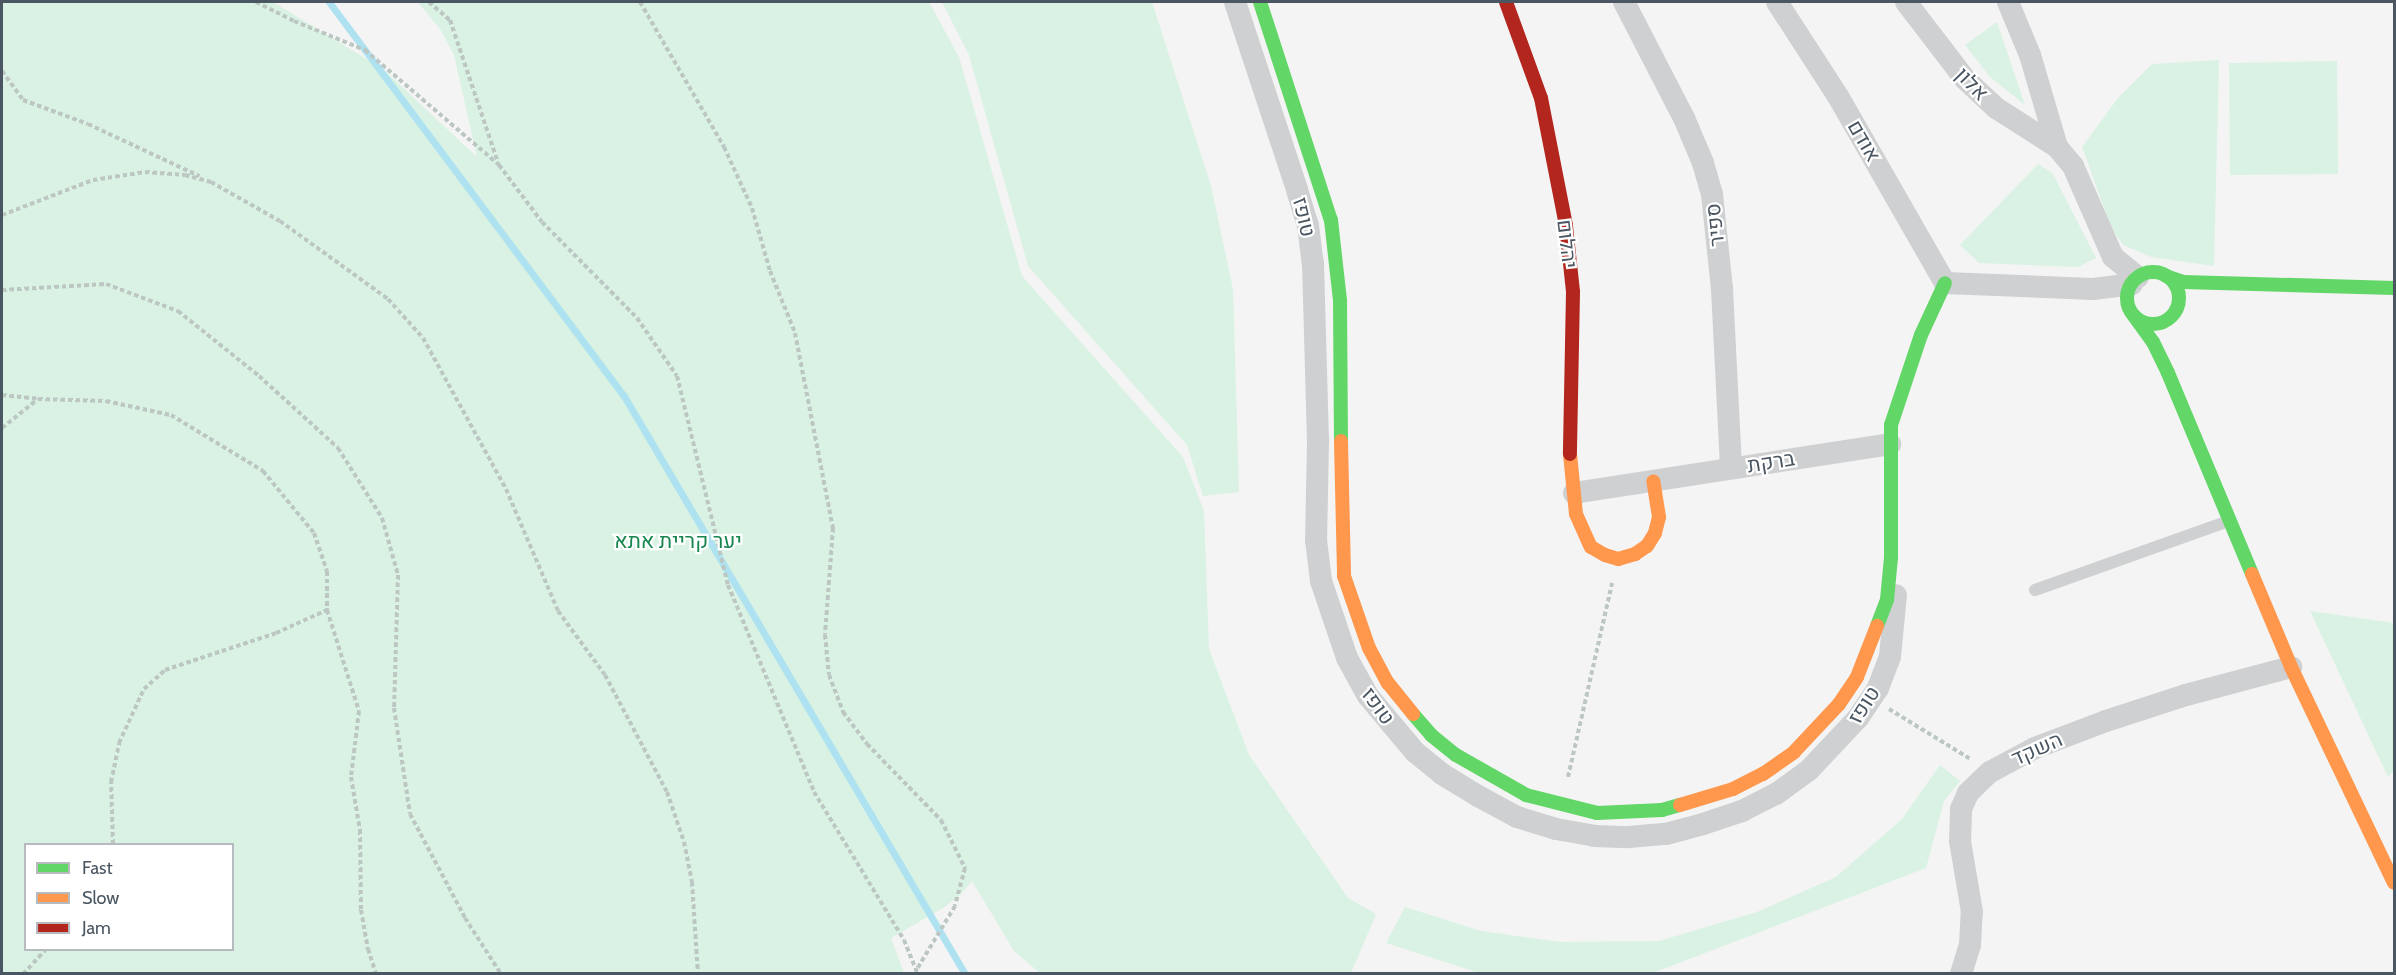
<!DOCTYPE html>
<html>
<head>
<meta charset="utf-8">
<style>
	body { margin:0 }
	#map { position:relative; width:2396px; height:975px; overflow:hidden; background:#f4f4f4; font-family:Cabin,Heebo,sans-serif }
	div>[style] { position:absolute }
	.green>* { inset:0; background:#d9f2e3 }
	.stream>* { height:7px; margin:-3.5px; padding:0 3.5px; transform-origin:3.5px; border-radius:3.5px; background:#aee2f0 }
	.path>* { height:4px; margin-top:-2px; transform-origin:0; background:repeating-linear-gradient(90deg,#bcc7c4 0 4.5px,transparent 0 7.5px) }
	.lane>* { height:12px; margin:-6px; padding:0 6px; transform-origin:6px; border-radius:6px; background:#ced0d2 }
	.street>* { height:22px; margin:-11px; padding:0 11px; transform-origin:11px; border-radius:11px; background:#ced0d2 }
	.fast>* { height:14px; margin:-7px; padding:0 7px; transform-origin:7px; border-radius:7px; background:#63d668 }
	.fast>.ring { margin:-7px; padding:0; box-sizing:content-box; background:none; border:14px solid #63d668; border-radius:50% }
	.slow>* { height:14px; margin:-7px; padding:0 7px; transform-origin:7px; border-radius:7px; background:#ff974d }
	.jam>* { height:14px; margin:-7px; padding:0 7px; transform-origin:7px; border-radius:7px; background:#b3261e }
	span { translate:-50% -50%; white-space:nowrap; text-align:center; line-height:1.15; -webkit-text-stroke:4.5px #fff; paint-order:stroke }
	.street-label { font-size:21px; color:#4a5661 }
	.park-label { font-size:21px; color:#17864f }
	.frame { position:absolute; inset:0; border:3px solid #4a5661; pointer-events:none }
	.legend { position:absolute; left:24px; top:843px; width:210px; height:108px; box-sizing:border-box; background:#fff; border:2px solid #b7bbc0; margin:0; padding:8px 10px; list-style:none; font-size:18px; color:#4a5661 }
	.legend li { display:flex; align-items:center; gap:12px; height:30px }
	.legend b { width:30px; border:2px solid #b7bbc0 }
</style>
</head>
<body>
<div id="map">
	<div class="green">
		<i style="clip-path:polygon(evenodd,2px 2px,273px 2px,383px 69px,477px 157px,454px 55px,440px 29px,418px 2px,929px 2px,959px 57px,1022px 276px,1183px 457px,1204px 511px,1209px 649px,1249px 755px,1348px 898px,1376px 914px,1351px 973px,1040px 973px,1014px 951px,972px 881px,960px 895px,943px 908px,891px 938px,904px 973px,2px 973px,2px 2px,232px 844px,232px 950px,26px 950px,26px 844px,232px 844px)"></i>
		<i style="clip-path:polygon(942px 2px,1152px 2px,1211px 186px,1233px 289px,1239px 492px,1203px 496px,1187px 445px,1028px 266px,969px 55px)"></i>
		<i style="clip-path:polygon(1997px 22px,2025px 105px,1990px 77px,1965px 45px)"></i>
		<i style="clip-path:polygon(2219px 60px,2214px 266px,2151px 257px,2123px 245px,2111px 227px,2082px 147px,2118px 98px,2152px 64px)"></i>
		<i style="clip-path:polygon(2337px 61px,2338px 174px,2230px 175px,2229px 63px)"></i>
		<i style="clip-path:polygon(2038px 164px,2053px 174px,2096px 258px,2078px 267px,1979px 263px,1960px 245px)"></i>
		<i style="clip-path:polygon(2310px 611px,2394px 623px,2394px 771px,2388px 777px)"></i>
		<i style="clip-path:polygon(1940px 765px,1960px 781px,1944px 801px,1926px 868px,1653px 973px,1479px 973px,1386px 943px,1405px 907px,1481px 931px,1561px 942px,1659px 941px,1757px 912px,1836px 877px,1902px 819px)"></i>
	</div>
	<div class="stream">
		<i style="left:329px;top:2px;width:492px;rotate:53.2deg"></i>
		<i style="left:624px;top:396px;width:671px;rotate:59.46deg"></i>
	</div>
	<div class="path">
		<i style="left:256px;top:2px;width:42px;rotate:26.6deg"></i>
		<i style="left:294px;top:21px;width:77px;rotate:22.2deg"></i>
		<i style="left:365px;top:50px;width:177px;rotate:40.6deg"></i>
		<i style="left:499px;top:165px;width:71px;rotate:53deg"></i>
		<i style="left:542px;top:222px;width:135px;rotate:45.3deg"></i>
		<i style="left:637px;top:318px;width:70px;rotate:55.4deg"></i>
		<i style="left:677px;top:376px;width:215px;rotate:76.3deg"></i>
		<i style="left:728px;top:585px;width:224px;rotate:67.4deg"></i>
		<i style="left:814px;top:792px;width:173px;rotate:58.7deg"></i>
		<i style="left:904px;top:940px;width:37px;rotate:68deg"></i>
		<i style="left:429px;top:2px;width:28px;rotate:41deg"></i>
		<i style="left:450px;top:20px;width:151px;rotate:71.4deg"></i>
		<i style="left:640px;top:2px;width:168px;rotate:59.9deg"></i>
		<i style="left:724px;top:147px;width:67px;rotate:65.3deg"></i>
		<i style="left:752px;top:208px;width:66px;rotate:74.1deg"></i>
		<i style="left:770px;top:271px;width:67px;rotate:68deg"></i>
		<i style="left:795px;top:333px;width:199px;rotate:79deg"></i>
		<i style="left:833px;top:528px;width:107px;rotate:94.3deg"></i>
		<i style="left:825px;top:635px;width:40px;rotate:84.3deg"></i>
		<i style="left:829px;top:675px;width:40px;rotate:69deg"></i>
		<i style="left:843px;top:712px;width:40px;rotate:53deg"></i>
		<i style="left:867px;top:744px;width:106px;rotate:45.8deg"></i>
		<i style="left:941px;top:820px;width:54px;rotate:63.4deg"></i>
		<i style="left:965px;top:868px;width:39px;rotate:105deg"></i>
		<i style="left:955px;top:906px;width:74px;rotate:121.1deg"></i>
		<i style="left:2px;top:71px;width:36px;rotate:54deg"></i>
		<i style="left:23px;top:100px;width:69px;rotate:20.3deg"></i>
		<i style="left:88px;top:124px;width:123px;rotate:25.1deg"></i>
		<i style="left:2px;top:215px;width:97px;rotate:-21deg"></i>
		<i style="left:93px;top:180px;width:53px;rotate:-8.7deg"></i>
		<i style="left:145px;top:172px;width:40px;rotate:4.3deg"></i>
		<i style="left:185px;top:175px;width:27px;rotate:15deg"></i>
		<i style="left:211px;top:182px;width:79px;rotate:29.5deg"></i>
		<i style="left:280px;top:221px;width:133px;rotate:35.8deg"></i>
		<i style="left:388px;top:299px;width:52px;rotate:48.1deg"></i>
		<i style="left:423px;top:338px;width:172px;rotate:61.2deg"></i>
		<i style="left:506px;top:489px;width:133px;rotate:66.9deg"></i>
		<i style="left:558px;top:611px;width:79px;rotate:53.7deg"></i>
		<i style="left:605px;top:675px;width:132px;rotate:62.1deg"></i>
		<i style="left:667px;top:792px;width:53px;rotate:71.2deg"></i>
		<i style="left:684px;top:842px;width:41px;rotate:78.7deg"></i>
		<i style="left:692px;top:882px;width:92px;rotate:86.3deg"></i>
		<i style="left:2px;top:290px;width:104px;rotate:-3.3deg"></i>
		<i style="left:106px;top:284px;width:77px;rotate:20.6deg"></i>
		<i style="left:178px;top:311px;width:104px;rotate:38.7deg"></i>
		<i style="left:259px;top:376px;width:107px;rotate:42.3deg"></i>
		<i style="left:338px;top:448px;width:83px;rotate:57.8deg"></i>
		<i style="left:382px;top:518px;width:59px;rotate:74.3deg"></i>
		<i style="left:398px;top:575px;width:133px;rotate:91.7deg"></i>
		<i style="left:394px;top:708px;width:107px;rotate:81.4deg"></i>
		<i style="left:410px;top:814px;width:118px;rotate:62.1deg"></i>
		<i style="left:465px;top:918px;width:67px;rotate:57.3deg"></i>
		<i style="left:2px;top:395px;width:36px;rotate:6deg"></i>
		<i style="left:38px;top:399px;width:68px;rotate:1.7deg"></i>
		<i style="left:106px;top:401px;width:66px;rotate:12.2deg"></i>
		<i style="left:171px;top:415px;width:108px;rotate:31.3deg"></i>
		<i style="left:263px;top:471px;width:80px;rotate:50.6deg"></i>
		<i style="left:314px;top:533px;width:40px;rotate:71.1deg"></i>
		<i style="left:327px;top:571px;width:39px;rotate:90deg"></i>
		<i style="left:327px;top:610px;width:106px;rotate:72.4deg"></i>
		<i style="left:359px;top:711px;width:66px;rotate:96.9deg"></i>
		<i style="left:351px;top:777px;width:54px;rotate:80.4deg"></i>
		<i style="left:360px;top:830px;width:80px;rotate:89.3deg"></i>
		<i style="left:361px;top:910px;width:40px;rotate:80deg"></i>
		<i style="left:368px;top:949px;width:26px;rotate:72deg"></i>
		<i style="left:2px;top:428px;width:46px;rotate:-38.9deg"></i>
		<i style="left:1889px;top:709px;width:97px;rotate:31.6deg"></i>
		<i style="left:1568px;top:777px;width:199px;rotate:-77.2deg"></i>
		<i style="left:113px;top:844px;width:62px;rotate:-91.8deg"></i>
		<i style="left:111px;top:782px;width:40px;rotate:-78deg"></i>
		<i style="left:119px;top:743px;width:60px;rotate:-65.2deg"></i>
		<i style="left:144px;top:689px;width:28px;rotate:-42deg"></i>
		<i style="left:165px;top:670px;width:117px;rotate:-18.4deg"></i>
		<i style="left:276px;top:633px;width:56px;rotate:-24.3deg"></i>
		<i style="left:23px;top:974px;width:33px;rotate:-47deg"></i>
	</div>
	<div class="lane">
		<i style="left:2035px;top:590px;width:206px;rotate:-19.6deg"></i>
	</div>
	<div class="street">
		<i style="left:1235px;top:2px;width:198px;rotate:71.7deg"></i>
		<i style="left:1297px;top:190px;width:37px;rotate:73deg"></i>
		<i style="left:1308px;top:225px;width:38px;rotate:83deg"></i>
		<i style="left:1313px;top:263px;width:177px;rotate:88.4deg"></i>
		<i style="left:1318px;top:440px;width:100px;rotate:91.1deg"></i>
		<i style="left:1316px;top:540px;width:41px;rotate:83deg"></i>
		<i style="left:1321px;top:581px;width:81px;rotate:71.3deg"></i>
		<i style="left:1347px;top:658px;width:43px;rotate:61.1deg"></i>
		<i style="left:1368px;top:696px;width:73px;rotate:50deg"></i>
		<i style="left:1415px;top:752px;width:35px;rotate:39deg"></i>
		<i style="left:1442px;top:774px;width:42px;rotate:31.4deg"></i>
		<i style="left:1478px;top:796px;width:44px;rotate:28.3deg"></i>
		<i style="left:1517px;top:817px;width:41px;rotate:17.1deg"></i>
		<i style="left:1556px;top:829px;width:39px;rotate:10deg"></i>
		<i style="left:1594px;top:836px;width:35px;rotate:2deg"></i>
		<i style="left:1629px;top:837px;width:37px;rotate:-5deg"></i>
		<i style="left:1666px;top:834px;width:38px;rotate:-15deg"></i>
		<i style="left:1703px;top:824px;width:41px;rotate:-18.4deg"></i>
		<i style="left:1742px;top:811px;width:38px;rotate:-27deg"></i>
		<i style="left:1776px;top:794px;width:41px;rotate:-36deg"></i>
		<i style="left:1809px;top:770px;width:71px;rotate:-46.7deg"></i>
		<i style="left:1858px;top:718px;width:36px;rotate:-56deg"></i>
		<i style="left:1878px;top:688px;width:34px;rotate:-69deg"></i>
		<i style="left:1890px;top:656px;width:61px;rotate:-84.4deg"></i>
		<i style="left:1624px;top:2px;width:131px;rotate:62.7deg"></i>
		<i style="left:1684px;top:118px;width:49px;rotate:67.1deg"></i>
		<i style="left:1703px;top:163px;width:32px;rotate:74deg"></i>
		<i style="left:1712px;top:194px;width:96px;rotate:84deg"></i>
		<i style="left:1722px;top:289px;width:179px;rotate:87.1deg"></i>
		<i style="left:1777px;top:2px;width:114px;rotate:57.1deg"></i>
		<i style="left:1839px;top:98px;width:213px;rotate:60.2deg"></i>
		<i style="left:1945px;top:283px;width:148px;rotate:2.3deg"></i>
		<i style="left:2093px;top:289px;width:39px;rotate:-7deg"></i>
		<i style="left:1906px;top:2px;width:97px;rotate:52.5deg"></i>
		<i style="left:1965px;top:79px;width:42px;rotate:43.1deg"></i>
		<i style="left:1996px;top:108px;width:72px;rotate:32.6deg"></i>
		<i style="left:2008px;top:2px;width:57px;rotate:67.5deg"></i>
		<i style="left:2030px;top:55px;width:96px;rotate:73.6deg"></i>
		<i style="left:2057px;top:147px;width:25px;rotate:50deg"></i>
		<i style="left:2073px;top:166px;width:99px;rotate:66.3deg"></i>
		<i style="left:2113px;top:257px;width:32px;rotate:39deg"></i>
		<i style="left:1574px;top:493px;width:320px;rotate:-8.8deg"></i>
		<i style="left:1961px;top:974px;width:30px;rotate:-73deg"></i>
		<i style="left:1970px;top:945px;width:33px;rotate:-87deg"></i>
		<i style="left:1972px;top:912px;width:72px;rotate:-99.6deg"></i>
		<i style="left:1960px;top:841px;width:32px;rotate:-88deg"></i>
		<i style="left:1961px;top:809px;width:17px;rotate:-66deg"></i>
		<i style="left:1968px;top:793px;width:30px;rotate:-44deg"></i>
		<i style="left:1990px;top:772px;width:51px;rotate:-28.1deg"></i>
		<i style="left:2035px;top:748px;width:76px;rotate:-20.8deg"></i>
		<i style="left:2106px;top:721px;width:84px;rotate:-18deg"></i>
		<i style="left:2186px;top:695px;width:109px;rotate:-14.9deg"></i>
	</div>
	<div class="fast">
		<i style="left:1260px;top:2px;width:229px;rotate:72deg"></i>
		<i style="left:1331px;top:220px;width:81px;rotate:83.6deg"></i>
		<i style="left:1340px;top:300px;width:141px;rotate:89.6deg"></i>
		<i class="ring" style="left:2127px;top:272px;width:38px;height:38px"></i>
		<i style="left:2166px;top:276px;width:18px;rotate:19deg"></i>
		<i style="left:2183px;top:282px;width:211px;rotate:1.6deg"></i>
		<i style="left:2134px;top:316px;width:32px;rotate:54deg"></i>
		<i style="left:2153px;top:342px;width:34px;rotate:64deg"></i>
		<i style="left:2168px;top:373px;width:218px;rotate:67.3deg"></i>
		<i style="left:1877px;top:626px;width:28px;rotate:-69deg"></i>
		<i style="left:1887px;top:600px;width:42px;rotate:-84.6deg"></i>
		<i style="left:1891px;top:558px;width:133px;rotate:-90deg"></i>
		<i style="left:1891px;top:425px;width:95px;rotate:-71.6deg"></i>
		<i style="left:1921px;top:335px;width:57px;rotate:-65.2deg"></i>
		<i style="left:1413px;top:714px;width:28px;rotate:49deg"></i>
		<i style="left:1431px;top:735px;width:32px;rotate:39deg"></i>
		<i style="left:1456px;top:755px;width:81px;rotate:29.7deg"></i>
		<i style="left:1526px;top:795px;width:73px;rotate:14.2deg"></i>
		<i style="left:1597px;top:813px;width:65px;rotate:-2.6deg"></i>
		<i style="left:1662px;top:810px;width:19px;rotate:-16deg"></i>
	</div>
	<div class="slow">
		<i style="left:1341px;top:441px;width:135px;rotate:88.7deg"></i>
		<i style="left:1344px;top:576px;width:76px;rotate:70.9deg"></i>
		<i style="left:1369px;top:648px;width:40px;rotate:62deg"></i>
		<i style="left:1388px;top:683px;width:40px;rotate:51deg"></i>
		<i style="left:1570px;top:454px;width:60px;rotate:84.3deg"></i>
		<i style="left:1576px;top:514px;width:36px;rotate:66deg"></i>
		<i style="left:1591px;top:547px;width:16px;rotate:30deg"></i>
		<i style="left:1605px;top:555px;width:14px;rotate:17deg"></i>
		<i style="left:1618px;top:559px;width:18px;rotate:-16deg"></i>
		<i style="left:1635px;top:554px;width:14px;rotate:-34deg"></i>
		<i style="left:1647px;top:546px;width:15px;rotate:-58deg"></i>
		<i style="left:1655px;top:533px;width:16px;rotate:-76deg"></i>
		<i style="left:1659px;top:517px;width:36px;rotate:-99deg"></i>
		<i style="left:2252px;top:574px;width:101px;rotate:67.2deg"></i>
		<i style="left:2291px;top:667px;width:239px;rotate:64.5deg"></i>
		<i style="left:1680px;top:805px;width:55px;rotate:-16.8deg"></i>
		<i style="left:1733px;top:789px;width:34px;rotate:-27deg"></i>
		<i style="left:1763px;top:774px;width:38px;rotate:-35deg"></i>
		<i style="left:1794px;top:752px;width:66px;rotate:-46.8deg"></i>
		<i style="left:1839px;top:704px;width:32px;rotate:-56deg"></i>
		<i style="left:1857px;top:677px;width:55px;rotate:-68.6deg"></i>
	</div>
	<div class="jam">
		<i style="left:1506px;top:2px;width:102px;rotate:70deg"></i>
		<i style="left:1541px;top:98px;width:130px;rotate:78.9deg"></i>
		<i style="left:1566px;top:226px;width:66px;rotate:83.9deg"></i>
		<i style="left:1573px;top:292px;width:162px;rotate:91.1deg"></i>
	</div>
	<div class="street-label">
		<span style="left:1972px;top:84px;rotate:46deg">אלון</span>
		<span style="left:1864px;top:141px;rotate:60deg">אודם</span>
		<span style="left:1304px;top:217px;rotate:77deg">טופז</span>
		<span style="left:1715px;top:225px;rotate:-96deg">ספיר</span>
		<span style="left:1567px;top:244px;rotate:83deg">יהלום</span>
		<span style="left:1771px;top:462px;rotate:-9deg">ברקת</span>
		<span style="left:1864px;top:705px;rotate:-57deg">טופז</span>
		<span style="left:1378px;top:706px;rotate:54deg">טופז</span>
		<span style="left:2037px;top:749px;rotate:-24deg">השקד</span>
	</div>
	<div class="park-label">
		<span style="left:678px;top:541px">יער קריית אתא</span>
	</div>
	<div class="frame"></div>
	<ul class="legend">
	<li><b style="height:8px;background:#63d668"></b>Fast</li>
	<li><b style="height:8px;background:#ff974d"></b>Slow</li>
	<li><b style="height:8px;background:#b3261e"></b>Jam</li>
	</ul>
</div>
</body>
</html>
